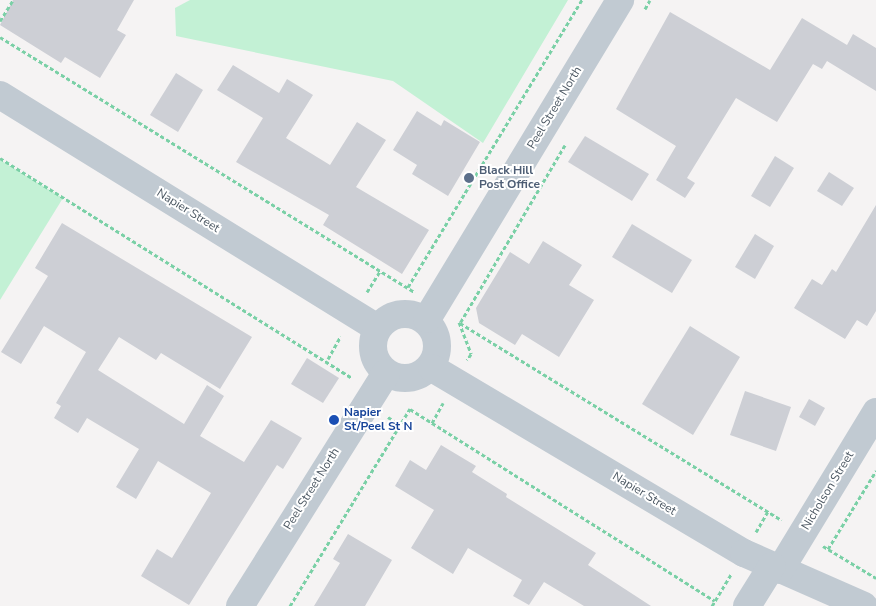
<!DOCTYPE html>
<html>
<head>
<meta charset="utf-8">
<style>
	body { margin:0 }
	#map { position:relative; width:876px; height:606px; overflow:hidden; background:#f5f3f3; font-family:"Nunito Sans",sans-serif }
	div>[style] { position:absolute }
	.green>* { inset:0; background:#c3f1d5 }
	.building>* { inset:0; background:#cdcfd5 }
	.path>* { height:3px; margin-top:-1.5px; transform-origin:0; background:repeating-linear-gradient(90deg,#7ad0a6 0 4px,transparent 0 6.5px) }
	.minor>* { height:28px; margin:-14px; padding:0 14px; transform-origin:14px; border-radius:14px; background:#c1cad2 }
	.minor>.ring { margin:-14px; padding:0; box-sizing:content-box; background:none; border:28px solid #c1cad2; border-radius:50% }
	.dots>* { width:14px; height:14px; translate:-50% -50%; box-sizing:border-box; border:2px solid #fff; border-radius:50% }
	span { translate:-50% -50%; white-space:nowrap; text-align:center; line-height:1.15; -webkit-text-stroke:4px #fff; paint-order:stroke }
	.street-label { font-size:12px; color:#4a5661 }
	.service-label { font-size:12px; color:#4e5e75; font-weight:700 }
	.left { translate:0 -50%; text-align:left }
	.transit-label { font-size:12px; color:#164399; font-weight:700 }
</style>
</head>
<body>
<div id="map">
	<div class="green">
		<i style="clip-path:polygon(190px 0,568px 0,483px 143px,393px 81px,176px 36px,175px 8px)"></i>
		<i style="clip-path:polygon(0 160px,63px 198px,0 300px)"></i>
	</div>
	<div class="building">
		<i style="clip-path:polygon(13px 0,134px 0,117px 30px,126px 35px,100px 78px,65px 57px,61px 63px,0 25px)"></i>
		<i style="clip-path:polygon(670px 12px,770px 70px,802px 18px,847px 45px,853px 34px,876px 48px,876px 91px,827px 61px,822px 69px,813px 64px,777px 122px,736px 98px,687px 178px,695px 183px,685px 198px,656px 180px,676px 146px,616px 109px)"></i>
		<i style="clip-path:polygon(233px 65px,279px 93px,287px 79px,313px 95px,286px 138px,330px 165px,357px 122px,386px 140px,356px 187px,429px 230px,402px 274px,323px 225px,329px 215px,236px 162px,263px 118px,217px 90px)"></i>
		<i style="clip-path:polygon(176px 73px,203px 90px,178px 132px,150px 115px)"></i>
		<i style="clip-path:polygon(417px 111px,441px 126px,444px 120px,480px 142px,448px 196px,412px 174px,417px 165px,393px 150px)"></i>
		<i style="clip-path:polygon(585px 136px,649px 174px,632px 201px,568px 162px)"></i>
		<i style="clip-path:polygon(775px 156px,794px 168px,770px 207px,751px 196px)"></i>
		<i style="clip-path:polygon(829px 172px,854px 188px,842px 206px,817px 191px)"></i>
		<i style="clip-path:polygon(876px 205px,876px 311px,867px 326px,857px 320px,845px 339px,794px 308px,812px 279px,822px 285px,832px 269px,836px 272px)"></i>
		<i style="clip-path:polygon(62px 223px,252px 337px,220px 389px,161px 353px,156px 360px,119px 337px,98px 370px,184px 424px,207px 385px,224px 396px,200px 436px,244px 462px,271px 420px,302px 438px,283px 469px,277px 465px,189px 605px,141px 576px,157px 549px,172px 558px,211px 493px,158px 461px,136px 499px,116px 487px,139px 449px,87px 418px,78px 433px,54px 418px,61px 406px,56px 403px,86px 352px,44px 326px,21px 364px,1px 352px,48px 276px,35px 268px)"></i>
		<i style="clip-path:polygon(632px 224px,692px 260px,672px 293px,612px 257px)"></i>
		<i style="clip-path:polygon(755px 234px,774px 246px,755px 279px,735px 267px)"></i>
		<i style="clip-path:polygon(543px 241px,582px 265px,569px 285px,594px 300px,559px 357px,522px 334px,515px 345px,479px 323px,476px 308px,510px 252px,529px 264px)"></i>
		<i style="clip-path:polygon(690px 326px,740px 357px,693px 435px,642px 404px)"></i>
		<i style="clip-path:polygon(307px 358px,339px 378px,323px 403px,291px 384px)"></i>
		<i style="clip-path:polygon(745px 391px,791px 407px,776px 451px,730px 435px)"></i>
		<i style="clip-path:polygon(809px 399px,825px 408px,815px 426px,799px 417px)"></i>
		<i style="clip-path:polygon(441px 445px,476px 466px,472px 472px,507px 494px,506px 497px,596px 553px,588px 565px,651px 606px,584px 606px,544px 582px,529px 605px,513px 596px,522px 580px,468px 548px,453px 574px,411px 548px,434px 510px,395px 486px,410px 460px,426px 470px)"></i>
		<i style="clip-path:polygon(348px 534px,392px 560px,365px 606px,314px 606px,340px 563px,333px 559px)"></i>
	</div>
	<div class="path">
		<i style="left:645px;top:9px;width:10px;rotate:-61deg"></i>
		<i style="left:0;top:21px;width:25px;rotate:-58deg"></i>
		<i style="left:0;top:37px;width:487px;rotate:31.6deg"></i>
		<i style="left:565px;top:145px;width:207px;rotate:120.5deg"></i>
		<i style="left:460px;top:323px;width:377px;rotate:31.5deg"></i>
		<i style="left:0;top:158px;width:414px;rotate:32deg"></i>
		<i style="left:408px;top:287px;width:336px;rotate:-58.8deg"></i>
		<i style="left:367px;top:292px;width:26px;rotate:-58deg"></i>
		<i style="left:459px;top:322px;width:34px;rotate:69deg"></i>
		<i style="left:471px;top:354px;width:7px;rotate:124deg"></i>
		<i style="left:328px;top:359px;width:26px;rotate:-61deg"></i>
		<i style="left:388px;top:417px;width:14px;rotate:34deg"></i>
		<i style="left:432px;top:423px;width:23px;rotate:-61deg"></i>
		<i style="left:756px;top:532px;width:24px;rotate:-60deg"></i>
		<i style="left:823px;top:546px;width:62px;rotate:31.1deg"></i>
		<i style="left:828px;top:549px;width:92px;rotate:-58.4deg"></i>
		<i style="left:290px;top:606px;width:231px;rotate:-58.7deg"></i>
		<i style="left:410px;top:409px;width:360px;rotate:32.2deg"></i>
		<i style="left:712px;top:606px;width:37px;rotate:-59deg"></i>
	</div>
	<div class="minor">
		<i style="left:0;top:95px;width:443px;rotate:31.7deg"></i>
		<i class="ring" style="left:373px;top:314px;width:36px;height:36px"></i>
		<i style="left:427px;top:319px;width:373px;rotate:-58.8deg"></i>
		<i style="left:432px;top:368px;width:363px;rotate:30.7deg"></i>
		<i style="left:744px;top:553px;width:131px;rotate:23.8deg"></i>
		<i style="left:780px;top:570px;width:185px;rotate:-58.7deg"></i>
		<i style="left:240px;top:606px;width:275px;rotate:-57.9deg"></i>
		<i style="left:747px;top:606px;width:47px;rotate:-58deg"></i>
	</div>
	<div class="dots">
		<i style="left:469px;top:178px;background:#5c6f8a"></i>
		<i style="left:334px;top:420px;background:#1a4fb4"></i>
	</div>
	<div class="street-label">
		<span style="left:555px;top:108px;rotate:-59deg">Peel Street North</span>
		<span style="left:188px;top:211px;rotate:32deg">Napier Street</span>
		<span style="left:312px;top:489px;rotate:-58deg">Peel Street North</span>
		<span style="left:828px;top:491px;rotate:-59deg">Nicholson Street</span>
		<span style="left:644px;top:494px;rotate:31deg">Napier Street</span>
	</div>
	<div class="service-label">
		<span class="left" style="left:479px;top:178px">Black Hill<br>Post Office</span>
	</div>
	<div class="transit-label">
		<span class="left" style="left:344px;top:420px">Napier<br>St/Peel St N</span>
	</div>
</div>
</body>
</html>
